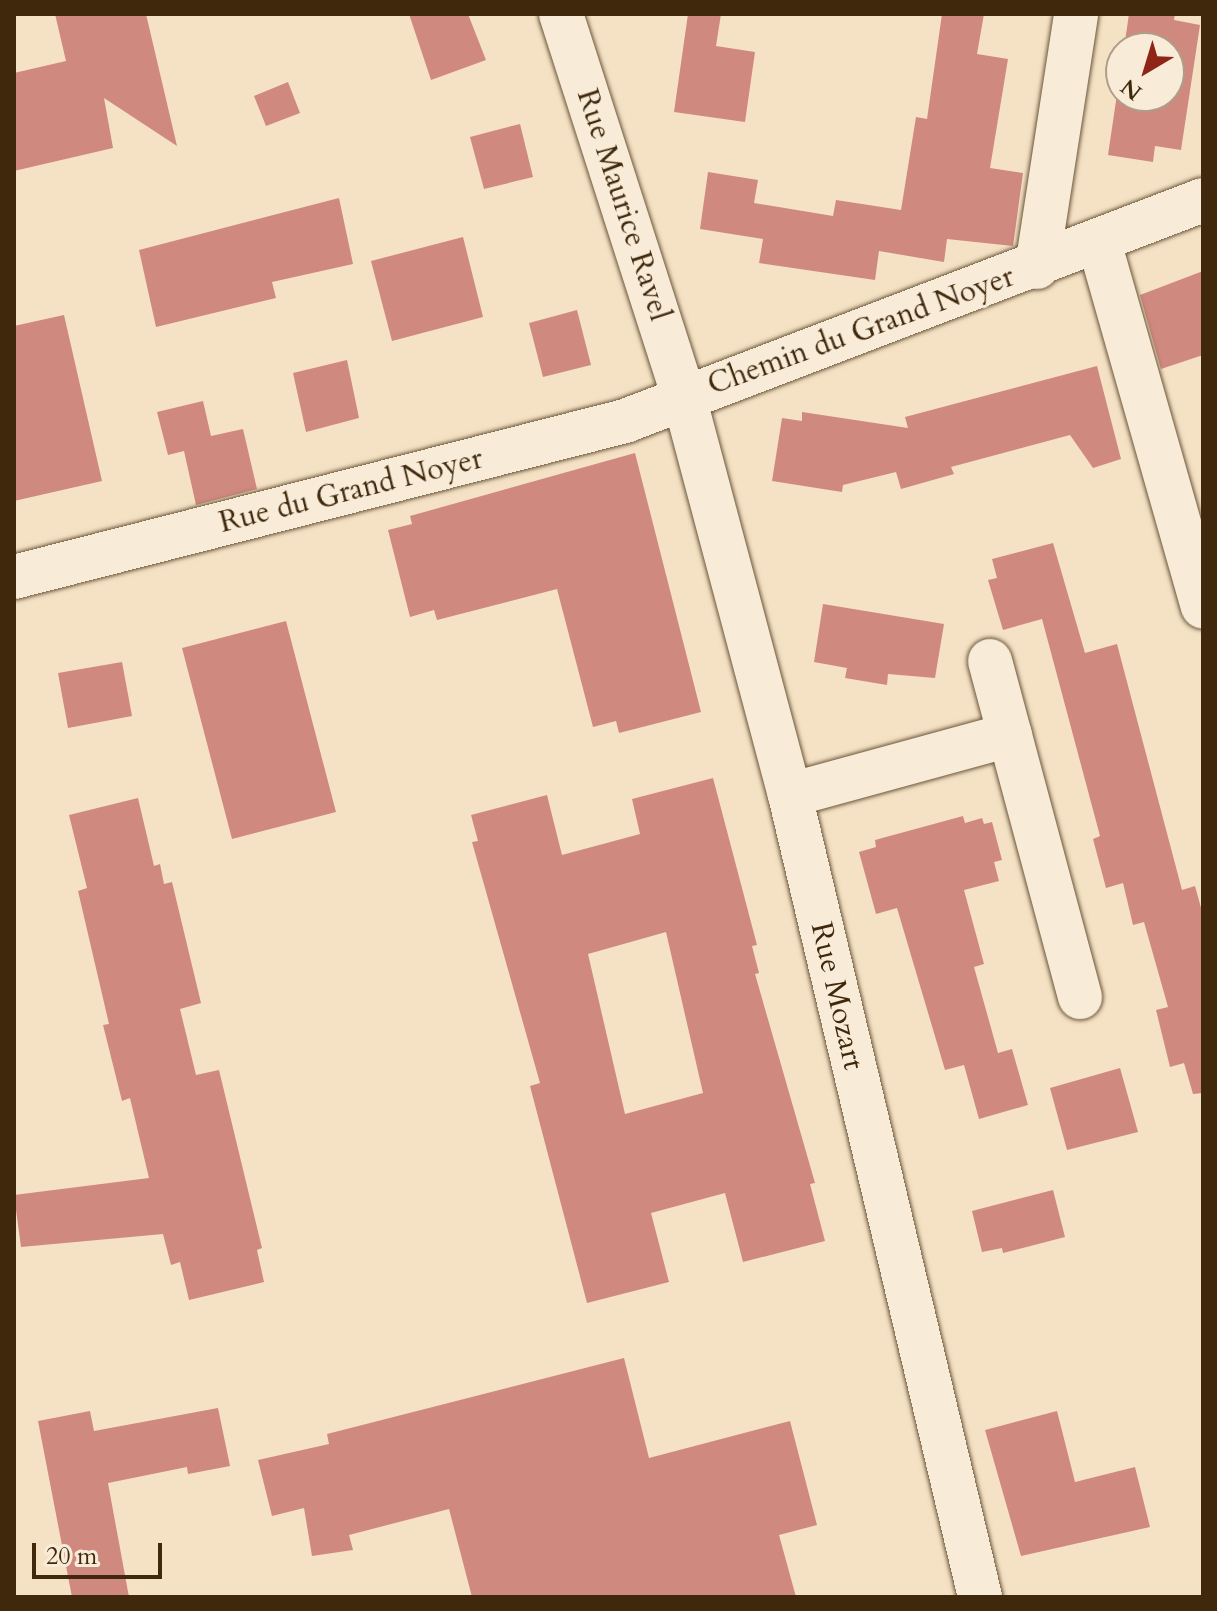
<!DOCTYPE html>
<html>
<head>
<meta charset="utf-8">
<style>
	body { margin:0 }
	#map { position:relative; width:1217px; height:1611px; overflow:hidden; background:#f5e2c4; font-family:Cardo,serif }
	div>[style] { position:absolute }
	.building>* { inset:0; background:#d0897f }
	.roads { filter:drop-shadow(0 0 2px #6c563a) drop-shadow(0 0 2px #6c563a) }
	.minor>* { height:44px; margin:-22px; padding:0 22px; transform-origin:22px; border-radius:22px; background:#f8ecd9 }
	span { translate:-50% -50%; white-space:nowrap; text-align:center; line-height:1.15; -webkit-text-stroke:6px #f8ecd9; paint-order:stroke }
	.street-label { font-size:30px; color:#3f280c }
	.frame { position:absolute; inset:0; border:16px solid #3f280c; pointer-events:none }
	.north { position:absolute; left:1105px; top:32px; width:80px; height:80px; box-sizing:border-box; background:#f8ecd9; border:2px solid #ae9e87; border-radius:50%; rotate:218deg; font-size:22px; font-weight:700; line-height:32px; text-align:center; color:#3f280c }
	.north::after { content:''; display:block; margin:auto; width:28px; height:36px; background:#8f2418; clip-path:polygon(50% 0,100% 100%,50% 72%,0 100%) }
	.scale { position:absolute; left:32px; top:1543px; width:130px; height:36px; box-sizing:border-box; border:4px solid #3f280c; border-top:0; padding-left:10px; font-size:24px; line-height:28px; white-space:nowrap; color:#3f280c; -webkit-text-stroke:6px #f8ecd9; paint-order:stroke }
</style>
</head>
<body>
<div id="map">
	<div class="building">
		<i style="clip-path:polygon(55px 14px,146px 14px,177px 146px,104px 98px,113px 148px,14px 171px,14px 73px,66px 61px)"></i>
		<i style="clip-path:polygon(409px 14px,468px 14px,486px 60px,431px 80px)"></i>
		<i style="clip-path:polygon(688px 14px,721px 14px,716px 46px,755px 52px,745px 122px,674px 112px)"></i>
		<i style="clip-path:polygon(942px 14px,984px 14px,977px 54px,1008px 59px,990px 168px,1023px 173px,1013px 246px,947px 239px,944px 262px,879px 251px,875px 280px,759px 263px,763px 239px,700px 229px,708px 172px,758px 180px,754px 203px,833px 216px,836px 200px,901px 210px,916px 117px,927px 119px)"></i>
		<i style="clip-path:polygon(1129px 14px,1175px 14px,1174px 20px,1200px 25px,1181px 150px,1155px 146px,1153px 162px,1108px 155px,1121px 67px,1121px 96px,1169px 96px,1169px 48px,1124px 48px)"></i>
		<i style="clip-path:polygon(288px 82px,300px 113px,266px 126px,254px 96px)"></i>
		<i style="clip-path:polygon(520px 124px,533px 177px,484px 189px,470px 137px)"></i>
		<i style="clip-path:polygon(339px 198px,353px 264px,272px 282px,276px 298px,156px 327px,139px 250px)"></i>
		<i style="clip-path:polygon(463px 237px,483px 317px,392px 341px,371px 261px)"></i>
		<i style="clip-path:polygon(1203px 271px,1203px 355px,1161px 369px,1140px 295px)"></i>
		<i style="clip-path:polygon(577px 310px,591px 365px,543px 377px,529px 323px)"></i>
		<i style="clip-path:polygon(64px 315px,102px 481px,14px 501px,14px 326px)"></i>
		<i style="clip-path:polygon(347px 360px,359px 418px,306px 432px,293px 373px)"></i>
		<i style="clip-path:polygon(1097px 366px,1121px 459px,1093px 468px,1070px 435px,951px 467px,954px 474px,901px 489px,896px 472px,843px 485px,842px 492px,772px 481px,782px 418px,802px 421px,802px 412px,908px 428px,905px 417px)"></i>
		<i style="clip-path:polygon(203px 401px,211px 436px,243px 429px,257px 489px,196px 505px,184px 451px,168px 455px,157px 412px)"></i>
		<i style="clip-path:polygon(635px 453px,701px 712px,619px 733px,616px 721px,593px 727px,557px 589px,437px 620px,434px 610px,410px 617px,388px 530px,412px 524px,410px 516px)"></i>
		<i style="clip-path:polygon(1053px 543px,1085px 653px,1117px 644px,1182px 890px,1195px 886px,1203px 915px,1203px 1093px,1193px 1094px,1184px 1063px,1170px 1067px,1156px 1010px,1168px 1007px,1144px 922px,1133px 925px,1123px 883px,1106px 888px,1093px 839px,1100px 836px,1042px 619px,1003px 630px,988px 580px,997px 578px,992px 559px)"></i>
		<i style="clip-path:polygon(823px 604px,944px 624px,935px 678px,888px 674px,887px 685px,845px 678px,847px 668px,814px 662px)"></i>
		<i style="clip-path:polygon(286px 621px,336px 812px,232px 839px,182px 648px)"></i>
		<i style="clip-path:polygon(122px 662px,132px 716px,68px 728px,58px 673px)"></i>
		<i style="clip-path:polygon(evenodd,713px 778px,757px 945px,752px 946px,759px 973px,755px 974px,815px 1183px,810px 1184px,825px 1241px,743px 1262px,725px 1193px,651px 1213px,669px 1282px,587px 1303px,530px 1086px,540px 1083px,472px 842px,478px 841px,471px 815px,547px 795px,562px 855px,640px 834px,632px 799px,713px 778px,666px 932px,703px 1093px,625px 1114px,588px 954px,666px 932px)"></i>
		<i style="clip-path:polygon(138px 798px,154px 866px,160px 864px,164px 884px,172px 882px,201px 1003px,180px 1009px,196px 1075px,219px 1070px,262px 1248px,257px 1250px,264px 1282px,189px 1300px,180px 1262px,171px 1265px,163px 1234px,21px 1247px,14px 1195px,149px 1178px,130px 1098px,122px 1101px,103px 1025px,109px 1024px,78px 891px,87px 888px,69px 815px)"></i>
		<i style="clip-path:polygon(963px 816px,965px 823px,982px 818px,984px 824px,992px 822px,1002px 860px,994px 862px,999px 881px,964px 890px,984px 964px,974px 967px,998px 1053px,1012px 1049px,1028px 1105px,979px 1119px,964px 1065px,945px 1070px,897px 908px,876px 914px,859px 852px,876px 847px,875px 840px)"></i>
		<i style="clip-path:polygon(1120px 1068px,1138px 1132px,1067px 1150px,1050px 1088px)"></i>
		<i style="clip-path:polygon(1053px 1190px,1065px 1237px,1003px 1253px,1002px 1248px,982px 1252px,972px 1211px)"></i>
		<i style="clip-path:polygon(624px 1358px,649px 1458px,790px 1421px,817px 1525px,779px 1535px,796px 1597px,472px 1597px,449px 1509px,349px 1535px,353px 1550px,312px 1556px,304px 1508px,272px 1516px,258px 1460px,329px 1444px,327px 1434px)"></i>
		<i style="clip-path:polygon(218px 1408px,230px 1466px,188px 1474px,187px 1467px,108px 1483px,129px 1597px,72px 1597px,38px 1421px,90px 1411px,94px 1431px)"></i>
		<i style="clip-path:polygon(1057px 1411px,1075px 1482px,1135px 1467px,1150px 1527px,1021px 1556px,985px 1430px)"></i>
	</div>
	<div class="roads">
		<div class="minor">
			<i style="left:561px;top:14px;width:402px;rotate:72.2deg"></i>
			<i style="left:684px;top:397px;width:412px;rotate:75.1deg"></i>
			<i style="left:790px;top:795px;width:824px;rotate:76.67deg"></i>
			<i style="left:1099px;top:242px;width:379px;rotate:74.1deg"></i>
			<i style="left:1037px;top:267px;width:256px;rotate:-81.2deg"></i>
			<i style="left:14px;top:577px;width:631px;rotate:-14.32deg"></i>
			<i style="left:625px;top:421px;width:619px;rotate:-20.92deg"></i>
			<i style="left:990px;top:661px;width:348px;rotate:75deg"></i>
			<i style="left:790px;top:795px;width:228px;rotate:-15.3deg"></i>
		</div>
	</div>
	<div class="street-label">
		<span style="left:623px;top:205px;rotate:72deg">Rue Maurice Ravel</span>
		<span style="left:861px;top:331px;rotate:-20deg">Chemin du Grand Noyer</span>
		<span style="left:351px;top:491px;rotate:-14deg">Rue du Grand Noyer</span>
		<span style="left:837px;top:996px;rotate:77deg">Rue Mozart</span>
	</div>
	<div class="frame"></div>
	<div class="north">N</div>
	<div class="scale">20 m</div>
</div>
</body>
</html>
